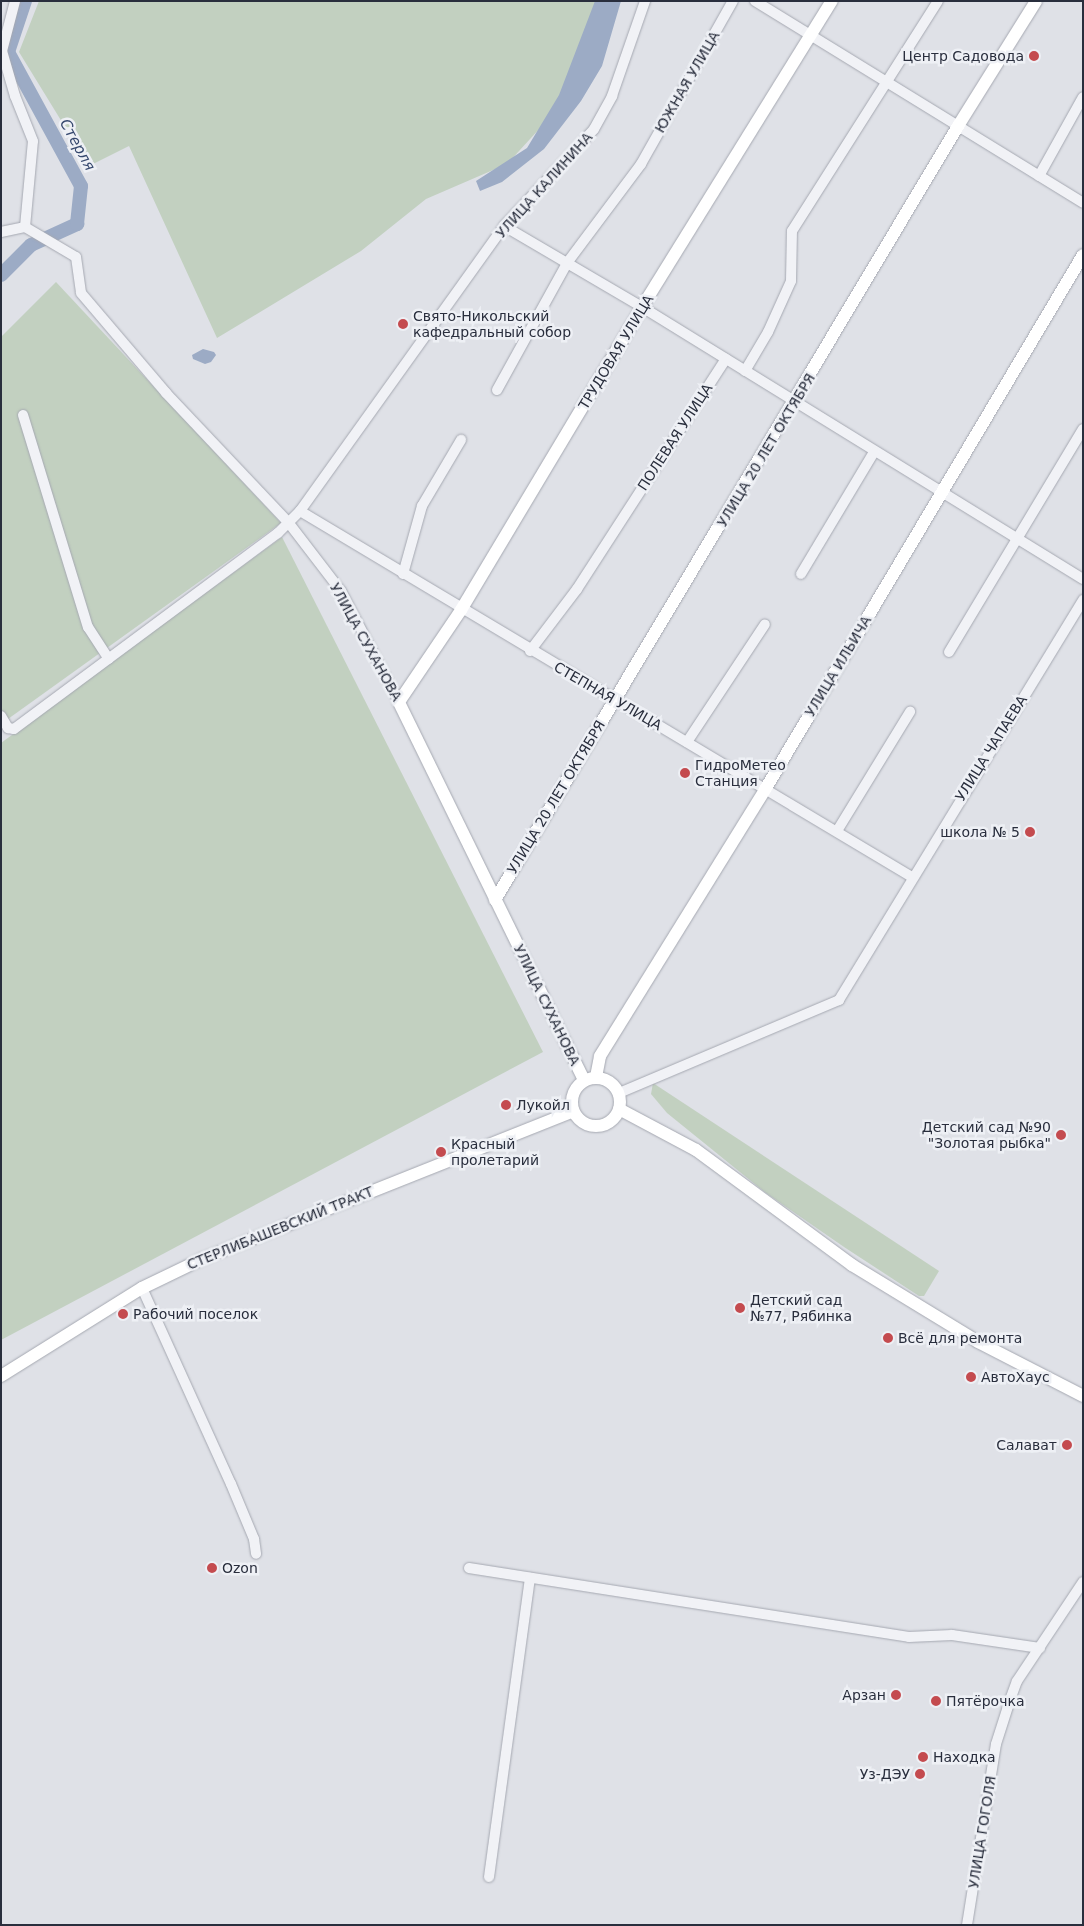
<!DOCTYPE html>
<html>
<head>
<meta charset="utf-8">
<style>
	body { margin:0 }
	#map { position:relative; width:1084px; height:1926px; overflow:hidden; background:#dfe1e7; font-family:"DejaVu Sans",sans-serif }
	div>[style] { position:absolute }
	.green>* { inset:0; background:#c2d0c0 }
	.water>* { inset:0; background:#9cabc5 }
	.river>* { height:14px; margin:-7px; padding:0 7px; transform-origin:7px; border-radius:7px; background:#9cabc5 }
	.roads { filter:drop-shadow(0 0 1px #a5a8b1) drop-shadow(0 0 1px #a5a8b1) }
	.minor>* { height:10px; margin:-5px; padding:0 5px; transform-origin:5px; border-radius:5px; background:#f1f2f6 }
	.major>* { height:12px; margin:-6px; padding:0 6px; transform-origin:6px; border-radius:6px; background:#fff }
	.major>.ring { margin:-6px; padding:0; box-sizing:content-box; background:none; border:12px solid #fff; border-radius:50% }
	.dots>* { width:14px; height:14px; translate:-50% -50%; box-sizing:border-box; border:2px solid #eef0f5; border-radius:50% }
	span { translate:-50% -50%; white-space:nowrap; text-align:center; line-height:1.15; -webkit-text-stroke:5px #eef0f5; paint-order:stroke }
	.poi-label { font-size:14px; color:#292e3d }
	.right { translate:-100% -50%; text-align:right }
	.left { translate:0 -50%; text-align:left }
	.street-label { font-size:14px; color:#292e3d }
	.water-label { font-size:15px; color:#36486e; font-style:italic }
	.frame { position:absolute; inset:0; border:2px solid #292e3d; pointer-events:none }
</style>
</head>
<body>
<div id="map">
	<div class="green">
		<i style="clip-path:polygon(39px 1px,598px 1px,564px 102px,507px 164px,426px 199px,361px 251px,217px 338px,129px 146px,89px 166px,19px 52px)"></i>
		<i style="clip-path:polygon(56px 282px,281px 523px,1px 724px,1px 337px)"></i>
		<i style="clip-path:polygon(282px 537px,543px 1052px,1px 1340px,1px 743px)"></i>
		<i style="clip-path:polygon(653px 1083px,939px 1271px,924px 1296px,919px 1296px,844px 1247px,766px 1193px,667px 1113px,651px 1094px)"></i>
	</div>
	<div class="water">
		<i style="clip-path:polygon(595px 1px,621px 1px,602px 66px,581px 101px,544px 149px,502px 182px,480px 191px,476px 181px,527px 148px,559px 95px)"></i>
		<i style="clip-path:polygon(203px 349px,214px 352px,216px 355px,211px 362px,205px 364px,193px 359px,192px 355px)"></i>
	</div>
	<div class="river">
		<i style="left:1px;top:275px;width:42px;rotate:-45deg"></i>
		<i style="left:31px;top:245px;width:51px;rotate:-24.5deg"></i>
		<i style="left:77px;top:224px;width:38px;rotate:-84deg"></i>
		<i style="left:81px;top:186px;width:153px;rotate:-118.6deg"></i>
		<i style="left:8px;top:52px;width:54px;rotate:-71.6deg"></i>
	</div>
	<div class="roads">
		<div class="minor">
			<i style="left:755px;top:1px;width:385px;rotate:31.6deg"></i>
			<i style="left:1039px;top:176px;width:90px;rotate:-60.9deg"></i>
			<i style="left:504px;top:226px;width:160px;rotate:30.4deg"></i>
			<i style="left:642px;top:307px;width:518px;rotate:31.67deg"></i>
			<i style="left:25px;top:227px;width:59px;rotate:30.5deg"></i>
			<i style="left:76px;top:257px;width:36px;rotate:82deg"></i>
			<i style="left:81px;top:293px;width:131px;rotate:49.6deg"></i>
			<i style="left:166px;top:393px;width:178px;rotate:46.6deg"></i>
			<i style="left:288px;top:522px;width:87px;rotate:52.5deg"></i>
			<i style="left:341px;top:591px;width:125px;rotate:62.4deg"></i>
			<i style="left:1px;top:232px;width:25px;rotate:-12deg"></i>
			<i style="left:25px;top:227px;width:86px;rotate:-84.7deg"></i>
			<i style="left:33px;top:141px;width:48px;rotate:-111.8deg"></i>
			<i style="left:15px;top:96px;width:47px;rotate:-106.1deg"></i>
			<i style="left:2px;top:51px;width:52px;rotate:-75.4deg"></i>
			<i style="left:745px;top:371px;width:45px;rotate:-59.5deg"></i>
			<i style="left:768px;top:332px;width:56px;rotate:-65.7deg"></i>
			<i style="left:791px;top:281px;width:50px;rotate:-88.9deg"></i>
			<i style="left:792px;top:231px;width:272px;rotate:-57.6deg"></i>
			<i style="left:497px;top:390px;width:145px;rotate:-61.1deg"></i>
			<i style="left:567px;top:263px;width:124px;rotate:-53.2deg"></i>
			<i style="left:641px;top:164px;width:187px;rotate:-60.6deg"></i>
			<i style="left:23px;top:415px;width:222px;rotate:73deg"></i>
			<i style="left:88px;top:627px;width:38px;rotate:57deg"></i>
			<i style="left:300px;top:511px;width:713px;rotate:30.88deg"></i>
			<i style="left:403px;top:574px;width:71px;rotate:-74.4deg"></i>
			<i style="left:422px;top:506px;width:77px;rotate:-59.4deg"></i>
			<i style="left:801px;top:574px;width:142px;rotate:-59.1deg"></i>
			<i style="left:530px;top:651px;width:78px;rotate:-52.8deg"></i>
			<i style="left:577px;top:589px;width:274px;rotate:-57.1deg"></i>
			<i style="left:949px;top:652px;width:260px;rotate:-59deg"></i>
			<i style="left:1px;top:716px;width:14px;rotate:60deg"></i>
			<i style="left:8px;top:728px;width:6px;rotate:9deg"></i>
			<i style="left:14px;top:729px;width:329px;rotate:-36.6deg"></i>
			<i style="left:278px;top:533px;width:31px;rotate:-45deg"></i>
			<i style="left:300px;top:511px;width:350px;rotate:-54.4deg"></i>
			<i style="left:504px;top:226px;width:132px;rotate:-47.1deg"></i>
			<i style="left:594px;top:129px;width:38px;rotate:-61deg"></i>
			<i style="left:612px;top:96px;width:101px;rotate:-70.8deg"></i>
			<i style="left:687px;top:742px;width:141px;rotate:-56.5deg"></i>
			<i style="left:837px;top:831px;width:140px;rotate:-58.5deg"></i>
			<i style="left:619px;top:1093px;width:239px;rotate:-22.9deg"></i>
			<i style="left:839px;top:1000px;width:469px;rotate:-58.6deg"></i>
			<i style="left:142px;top:1288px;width:215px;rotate:65.6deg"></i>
			<i style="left:231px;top:1484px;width:60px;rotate:67.3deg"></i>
			<i style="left:254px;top:1539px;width:15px;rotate:82deg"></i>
			<i style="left:469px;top:1568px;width:445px;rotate:8.9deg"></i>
			<i style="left:909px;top:1637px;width:43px;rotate:-2.7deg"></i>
			<i style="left:952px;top:1635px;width:89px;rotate:8.4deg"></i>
			<i style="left:489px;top:1877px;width:302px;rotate:-82.2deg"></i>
			<i style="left:967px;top:1925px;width:183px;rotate:-80.9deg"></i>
			<i style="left:996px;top:1744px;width:46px;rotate:-72.3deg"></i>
			<i style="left:1010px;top:1700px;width:20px;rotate:-70deg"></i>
			<i style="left:1017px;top:1681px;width:119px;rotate:-56.3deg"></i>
		</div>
		<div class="major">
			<i style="left:495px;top:900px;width:902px;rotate:-59.11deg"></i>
			<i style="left:958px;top:126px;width:147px;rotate:-58deg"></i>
			<i style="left:596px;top:1077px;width:21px;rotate:-79deg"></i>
			<i style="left:600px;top:1056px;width:315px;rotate:-58.2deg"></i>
			<i style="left:766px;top:788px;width:620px;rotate:-59.26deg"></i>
			<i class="ring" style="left:572px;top:1078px;width:36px;height:36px"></i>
			<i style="left:584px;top:1080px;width:421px;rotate:-116.1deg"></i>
			<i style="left:399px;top:702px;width:111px;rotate:-56deg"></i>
			<i style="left:461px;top:610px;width:353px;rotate:-59.1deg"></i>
			<i style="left:642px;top:307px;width:360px;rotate:-58.2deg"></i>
			<i style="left:619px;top:1109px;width:87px;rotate:28deg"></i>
			<i style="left:696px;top:1150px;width:194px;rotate:36.4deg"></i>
			<i style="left:852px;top:1265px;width:148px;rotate:31.4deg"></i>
			<i style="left:978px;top:1342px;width:118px;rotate:27.2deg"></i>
			<i style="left:1px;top:1376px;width:166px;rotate:-32deg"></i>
			<i style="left:142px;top:1288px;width:67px;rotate:-25.8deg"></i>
			<i style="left:202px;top:1259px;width:399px;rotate:-21.7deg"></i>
		</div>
	</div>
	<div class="dots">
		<i style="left:1034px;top:56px;background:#c44b4f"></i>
		<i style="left:403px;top:324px;background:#c44b4f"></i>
		<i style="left:685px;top:773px;background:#c44b4f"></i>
		<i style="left:1030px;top:832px;background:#c44b4f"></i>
		<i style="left:506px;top:1105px;background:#c44b4f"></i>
		<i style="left:1061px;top:1135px;background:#c44b4f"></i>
		<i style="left:441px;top:1152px;background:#c44b4f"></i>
		<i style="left:740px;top:1308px;background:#c44b4f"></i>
		<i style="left:123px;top:1314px;background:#c44b4f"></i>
		<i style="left:888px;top:1338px;background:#c44b4f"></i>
		<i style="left:971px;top:1377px;background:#c44b4f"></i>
		<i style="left:1067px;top:1445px;background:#c44b4f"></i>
		<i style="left:212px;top:1568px;background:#c44b4f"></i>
		<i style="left:896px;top:1695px;background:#c44b4f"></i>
		<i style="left:936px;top:1701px;background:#c44b4f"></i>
		<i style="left:923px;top:1757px;background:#c44b4f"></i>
		<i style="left:920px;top:1774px;background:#c44b4f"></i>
	</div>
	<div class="poi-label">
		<span class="right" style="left:1024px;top:56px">Центр Садовода</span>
		<span class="left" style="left:413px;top:324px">Свято-Никольский<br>кафедральный собор</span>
		<span class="left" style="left:695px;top:773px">ГидроМетео<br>Станция</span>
		<span class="right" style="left:1020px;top:832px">школа № 5</span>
		<span class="left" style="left:516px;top:1105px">Лукойл</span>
		<span class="right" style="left:1051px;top:1135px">Детский сад №90<br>"Золотая рыбка"</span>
		<span class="left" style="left:451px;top:1152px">Красный<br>пролетарий</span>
		<span class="left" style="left:750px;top:1308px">Детский сад<br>№77, Рябинка</span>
		<span class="left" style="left:133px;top:1314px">Рабочий поселок</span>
		<span class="left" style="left:898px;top:1338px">Всё для ремонта</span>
		<span class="left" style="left:981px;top:1377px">АвтоХаус</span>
		<span class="right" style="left:1057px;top:1445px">Салават</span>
		<span class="left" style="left:222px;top:1568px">Ozon</span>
		<span class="right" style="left:886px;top:1695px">Арзан</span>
		<span class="left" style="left:946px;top:1701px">Пятёрочка</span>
		<span class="left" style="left:933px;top:1757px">Находка</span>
		<span class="right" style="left:910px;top:1774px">Уз-ДЭУ</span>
	</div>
	<div class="street-label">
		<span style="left:687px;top:82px;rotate:-60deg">ЮЖНАЯ УЛИЦА</span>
		<span style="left:544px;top:185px;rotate:-48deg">УЛИЦА КАЛИНИНА</span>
		<span style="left:616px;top:352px;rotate:-59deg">ТРУДОВАЯ УЛИЦА</span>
		<span style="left:675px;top:437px;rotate:-57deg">ПОЛЕВАЯ УЛИЦА</span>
		<span style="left:766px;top:450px;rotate:-59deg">УЛИЦА 20 ЛЕТ ОКТЯБРЯ</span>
		<span style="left:366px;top:642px;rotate:61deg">УЛИЦА СУХАНОВА</span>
		<span style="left:838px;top:666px;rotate:-59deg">УЛИЦА ИЛЬИЧА</span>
		<span style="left:608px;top:696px;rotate:30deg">СТЕПНАЯ УЛИЦА</span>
		<span style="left:991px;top:748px;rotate:-58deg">УЛИЦА ЧАПАЕВА</span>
		<span style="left:556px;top:797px;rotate:-59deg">УЛИЦА 20 ЛЕТ ОКТЯБРЯ</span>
		<span style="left:547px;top:1005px;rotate:64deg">УЛИЦА СУХАНОВА</span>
		<span style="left:280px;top:1228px;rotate:-22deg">СТЕРЛИБАШЕВСКИЙ ТРАКТ</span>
		<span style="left:982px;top:1832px;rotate:-81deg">УЛИЦА ГОГОЛЯ</span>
	</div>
	<div class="water-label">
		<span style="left:77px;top:145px;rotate:61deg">Стерля</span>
	</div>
	<div class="frame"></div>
</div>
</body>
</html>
